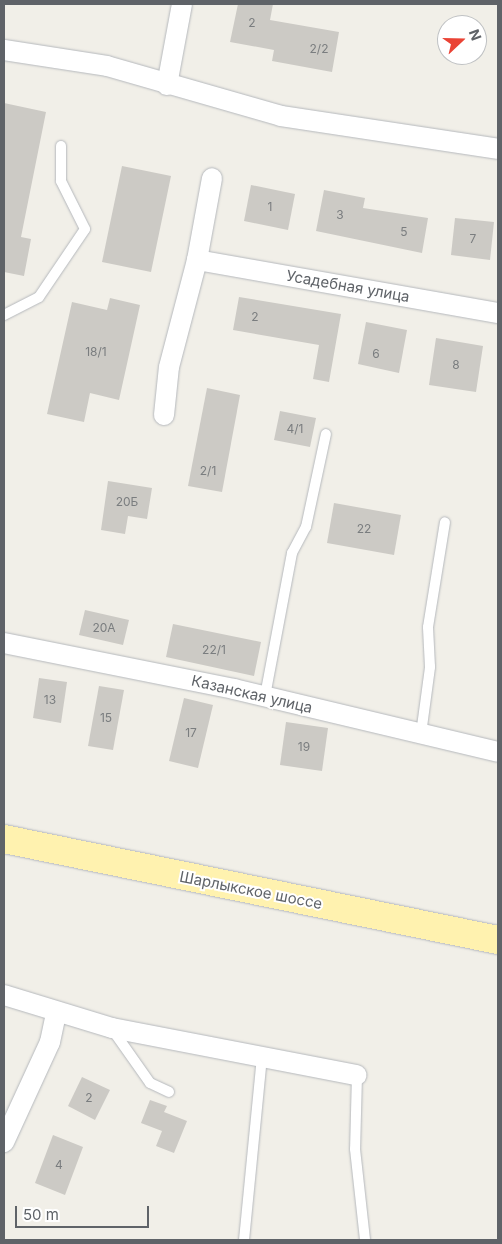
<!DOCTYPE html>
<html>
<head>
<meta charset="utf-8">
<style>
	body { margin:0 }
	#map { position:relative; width:502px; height:1244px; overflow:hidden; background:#f1efe8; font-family:Inter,sans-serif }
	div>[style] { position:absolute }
	.building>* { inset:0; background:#cccac5 }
	.roads { filter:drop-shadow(0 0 1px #b5b8bc) drop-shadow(0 0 1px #b5b8bc) }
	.lane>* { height:10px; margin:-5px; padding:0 5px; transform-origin:5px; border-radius:5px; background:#fff }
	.street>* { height:20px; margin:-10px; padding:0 10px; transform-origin:10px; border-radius:10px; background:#fff }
	.primary>* { height:28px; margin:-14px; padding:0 14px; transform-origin:14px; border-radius:14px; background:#fff2af }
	span { translate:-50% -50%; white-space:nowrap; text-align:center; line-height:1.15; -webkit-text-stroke:4px #fff; paint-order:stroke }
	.number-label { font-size:12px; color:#7a7d7f }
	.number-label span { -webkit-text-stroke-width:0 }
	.street-label { font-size:15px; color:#5f6368 }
	.frame { position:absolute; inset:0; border:5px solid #5f6368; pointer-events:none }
	.north { position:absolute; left:437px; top:15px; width:50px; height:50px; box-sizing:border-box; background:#fff; border:1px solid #bfc1c3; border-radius:50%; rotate:69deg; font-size:14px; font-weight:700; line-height:20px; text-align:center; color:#5f6368 }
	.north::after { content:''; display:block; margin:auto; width:18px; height:22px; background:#ea4335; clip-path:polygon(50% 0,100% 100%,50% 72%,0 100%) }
	.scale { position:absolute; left:15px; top:1206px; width:134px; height:22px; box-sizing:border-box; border:2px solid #5f6368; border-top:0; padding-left:6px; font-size:15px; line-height:18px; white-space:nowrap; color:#5f6368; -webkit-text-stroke:4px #fff; paint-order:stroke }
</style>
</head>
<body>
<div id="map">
	<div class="building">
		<i style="clip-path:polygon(238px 4px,273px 4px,270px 20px,339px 32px,332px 72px,272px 61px,274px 50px,230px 42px)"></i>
		<i style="clip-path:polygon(4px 103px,46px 112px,21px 237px,31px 239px,24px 276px,4px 272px)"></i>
		<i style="clip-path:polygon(122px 166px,171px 176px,151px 272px,102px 262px)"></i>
		<i style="clip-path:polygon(251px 185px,295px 194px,288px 230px,244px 221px)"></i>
		<i style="clip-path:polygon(324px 190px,365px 198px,363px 208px,428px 218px,422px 253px,316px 231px)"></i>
		<i style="clip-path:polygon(455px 218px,494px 222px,490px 260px,451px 255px)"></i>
		<i style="clip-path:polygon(239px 297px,341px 314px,329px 382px,313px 379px,319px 345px,233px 330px)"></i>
		<i style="clip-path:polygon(110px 298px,140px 305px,119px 400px,90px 393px,84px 422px,47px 414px,72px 302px,107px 310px)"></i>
		<i style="clip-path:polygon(366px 322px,407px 330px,399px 373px,358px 364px)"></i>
		<i style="clip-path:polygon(436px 338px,483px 346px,476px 392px,429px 385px)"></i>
		<i style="clip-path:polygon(207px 388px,240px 395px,222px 492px,188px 486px)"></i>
		<i style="clip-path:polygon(280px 411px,316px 418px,310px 447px,274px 440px)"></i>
		<i style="clip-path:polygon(108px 481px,152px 488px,147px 519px,128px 516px,125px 534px,101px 530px)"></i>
		<i style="clip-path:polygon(334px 503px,401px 515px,394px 555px,327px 543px)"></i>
		<i style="clip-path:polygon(85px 610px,129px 620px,123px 645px,79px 635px)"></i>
		<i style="clip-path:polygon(173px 624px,261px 642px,254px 676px,166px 657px)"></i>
		<i style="clip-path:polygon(39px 678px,67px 682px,61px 723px,33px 718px)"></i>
		<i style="clip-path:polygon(99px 686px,124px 690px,113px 750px,88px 746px)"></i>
		<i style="clip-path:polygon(184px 698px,213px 705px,198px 768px,169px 761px)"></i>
		<i style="clip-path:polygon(286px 722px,328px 728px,322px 771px,280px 765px)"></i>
		<i style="clip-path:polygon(82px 1077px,110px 1090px,95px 1120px,68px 1106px)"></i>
		<i style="clip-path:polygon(150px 1100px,167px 1106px,164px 1112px,187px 1121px,174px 1153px,156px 1146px,162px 1131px,141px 1123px)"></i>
		<i style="clip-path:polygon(53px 1135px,83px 1147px,65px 1195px,35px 1183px)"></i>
	</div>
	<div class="roads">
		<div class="lane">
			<i style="left:4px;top:315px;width:39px;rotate:-27deg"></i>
			<i style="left:39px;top:297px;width:82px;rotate:-55.9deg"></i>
			<i style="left:85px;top:229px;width:54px;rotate:-116.6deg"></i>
			<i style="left:61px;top:181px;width:35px;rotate:-90deg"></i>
			<i style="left:265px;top:696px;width:146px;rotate:-79.3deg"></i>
			<i style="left:292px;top:553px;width:30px;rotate:-62deg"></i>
			<i style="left:306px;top:527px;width:95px;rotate:-77.9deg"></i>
			<i style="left:421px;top:734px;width:68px;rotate:-82.3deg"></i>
			<i style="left:430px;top:667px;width:40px;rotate:-92.9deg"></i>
			<i style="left:428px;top:627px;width:106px;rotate:-80.8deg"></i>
			<i style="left:112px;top:1029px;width:66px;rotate:54.9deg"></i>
			<i style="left:150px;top:1083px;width:21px;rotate:25deg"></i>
			<i style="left:357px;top:1075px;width:74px;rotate:91.5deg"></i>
			<i style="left:355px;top:1149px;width:92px;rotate:83.7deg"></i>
			<i style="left:244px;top:1240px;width:184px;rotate:-84.4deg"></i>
		</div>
		<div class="street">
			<i style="left:4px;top:50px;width:104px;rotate:8.8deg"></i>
			<i style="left:107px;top:66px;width:181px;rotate:16deg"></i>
			<i style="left:281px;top:116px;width:219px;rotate:8.6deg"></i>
			<i style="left:167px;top:85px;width:82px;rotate:-79.5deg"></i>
			<i style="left:197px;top:260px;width:306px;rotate:10deg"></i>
			<i style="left:164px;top:415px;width:48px;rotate:-84.1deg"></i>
			<i style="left:169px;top:367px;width:111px;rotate:-75.3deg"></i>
			<i style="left:197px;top:260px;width:83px;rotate:-79.6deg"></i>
			<i style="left:4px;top:643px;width:235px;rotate:11.3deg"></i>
			<i style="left:234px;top:689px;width:271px;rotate:13.4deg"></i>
			<i style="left:4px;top:995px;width:113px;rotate:17deg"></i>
			<i style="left:112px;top:1028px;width:249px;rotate:10.9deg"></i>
			<i style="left:4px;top:1142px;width:110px;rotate:-65.3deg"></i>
			<i style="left:50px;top:1042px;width:30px;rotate:-78deg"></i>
		</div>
		<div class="primary">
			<i style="left:4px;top:839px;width:504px;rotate:11.56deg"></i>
		</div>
	</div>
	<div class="number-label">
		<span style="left:252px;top:23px">2</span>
		<span style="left:319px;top:49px">2/2</span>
		<span style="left:270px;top:207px">1</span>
		<span style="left:340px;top:215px">3</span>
		<span style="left:404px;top:232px">5</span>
		<span style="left:473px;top:239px">7</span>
		<span style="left:255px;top:317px">2</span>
		<span style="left:96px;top:352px">18/1</span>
		<span style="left:376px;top:354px">6</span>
		<span style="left:456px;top:365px">8</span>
		<span style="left:295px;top:429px">4/1</span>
		<span style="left:208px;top:471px">2/1</span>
		<span style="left:127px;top:502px">20Б</span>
		<span style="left:364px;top:529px">22</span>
		<span style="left:104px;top:628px">20А</span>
		<span style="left:214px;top:650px">22/1</span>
		<span style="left:50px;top:700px">13</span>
		<span style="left:106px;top:718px">15</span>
		<span style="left:191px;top:733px">17</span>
		<span style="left:304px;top:747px">19</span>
		<span style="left:89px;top:1098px">2</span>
		<span style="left:59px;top:1165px">4</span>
	</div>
	<div class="street-label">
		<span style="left:348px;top:286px;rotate:10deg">Усадебная улица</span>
		<span style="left:252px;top:694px;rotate:13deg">Казанская улица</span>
		<span style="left:251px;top:890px;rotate:11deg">Шарлыкское шоссе</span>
	</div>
	<div class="frame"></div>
	<div class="north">N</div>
	<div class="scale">50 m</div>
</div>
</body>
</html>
